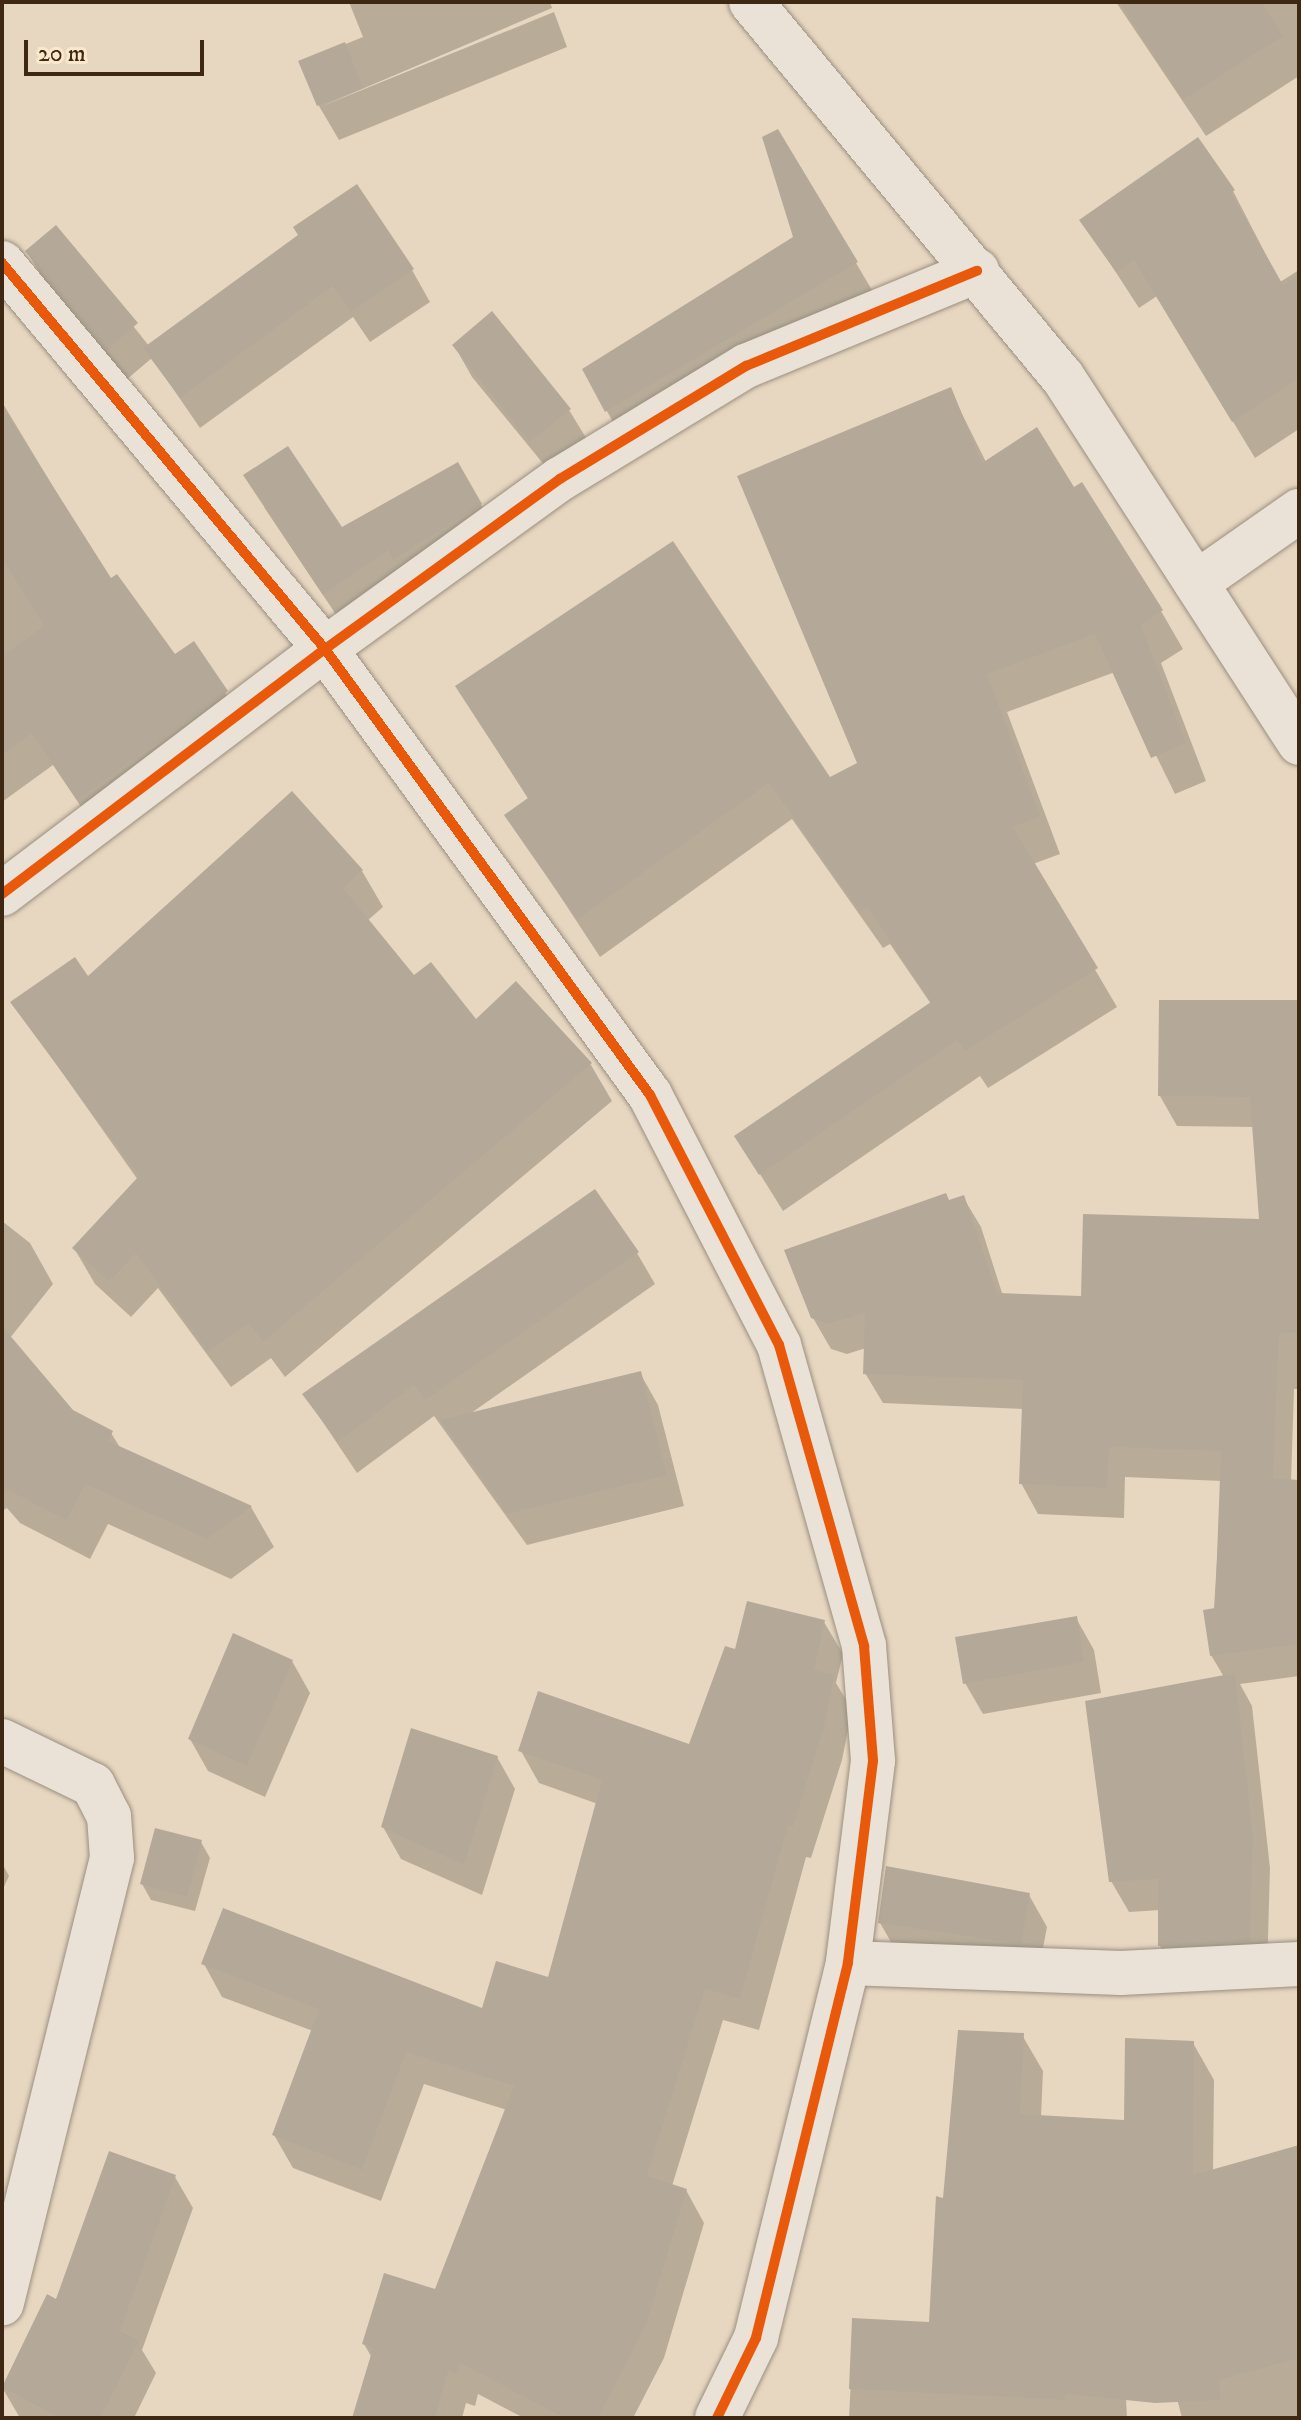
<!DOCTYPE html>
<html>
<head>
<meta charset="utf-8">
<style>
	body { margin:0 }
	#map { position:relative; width:1301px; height:2420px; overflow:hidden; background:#e7d7c0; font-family:"IM FELL DW Pica",serif }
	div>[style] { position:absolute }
	.shadow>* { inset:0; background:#0003 }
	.building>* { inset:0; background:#b4a998 }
	.roads { filter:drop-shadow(0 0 2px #9b8f80) drop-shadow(0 0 2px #9b8f80) }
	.minor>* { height:44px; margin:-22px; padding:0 22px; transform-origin:22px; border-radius:22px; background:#eae2d7 }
	.cycleway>* { height:10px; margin:-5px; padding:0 5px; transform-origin:5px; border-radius:5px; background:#e8590c }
	span { translate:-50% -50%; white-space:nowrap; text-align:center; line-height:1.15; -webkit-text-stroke:6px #fae7cc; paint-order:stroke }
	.frame { position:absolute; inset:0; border:4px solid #3e2814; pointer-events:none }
	.scale { position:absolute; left:24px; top:40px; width:180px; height:36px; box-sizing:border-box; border:4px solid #3e2814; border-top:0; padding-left:10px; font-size:24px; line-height:28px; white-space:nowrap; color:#3e2814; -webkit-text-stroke:6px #fae7cc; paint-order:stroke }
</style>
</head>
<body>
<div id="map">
	<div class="shadow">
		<i style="clip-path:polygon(349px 2px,550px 2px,552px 8px,320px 107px,554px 12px,567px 47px,339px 140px,319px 106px,301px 62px,363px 37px)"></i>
		<i style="clip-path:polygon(1116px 2px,1299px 2px,1299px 76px,1206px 136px)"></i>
		<i style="clip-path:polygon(1233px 191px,1280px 282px,1299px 270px,1299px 429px,1255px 458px,1157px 296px,1139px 308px,1082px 220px)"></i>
		<i style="clip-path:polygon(56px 228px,149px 346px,300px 236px,412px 270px,430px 302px,370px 342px,353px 317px,200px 428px,152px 358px,126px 380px,46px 283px,27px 252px)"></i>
		<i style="clip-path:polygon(795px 237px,856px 263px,882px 307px,632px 456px,584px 370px)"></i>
		<i style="clip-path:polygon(454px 345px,569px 410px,588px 441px,550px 472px,472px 377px)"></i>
		<i style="clip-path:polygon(950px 390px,986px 462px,1074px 489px,1161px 611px,1183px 649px,1161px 663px,1206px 781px,1175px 794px,1115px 672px,1007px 712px,1060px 854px,1033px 864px,1117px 1007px,988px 1088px,980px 1076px,783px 1211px,737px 1137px,931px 1004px,890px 944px,883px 948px,792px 819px,600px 957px,507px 815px,529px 800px,457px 686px,830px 780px,859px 764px)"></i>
		<i style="clip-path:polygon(2px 402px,110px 581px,174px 656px,194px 643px,246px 726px,98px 832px,53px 765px,2px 802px)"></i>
		<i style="clip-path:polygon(458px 464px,499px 537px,343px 625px,264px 507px,341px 529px)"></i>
		<i style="clip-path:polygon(362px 871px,383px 907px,367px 921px,414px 978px,475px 1022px,516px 984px,591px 1065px,612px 1101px,285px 1377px,271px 1358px,231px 1387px,158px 1288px,131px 1317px,95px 1284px,74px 1248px,138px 1180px,13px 1003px,88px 979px)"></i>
		<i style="clip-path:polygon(1299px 1002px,1299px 1389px,1294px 1389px,1291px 1481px,1299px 1482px,1299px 1676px,1240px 1684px,1252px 1706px,1270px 1868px,1267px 1972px,1178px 1976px,1160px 1946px,1160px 1910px,1129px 1912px,1111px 1881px,1224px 1677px,1211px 1655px,1222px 1481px,1125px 1477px,1124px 1518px,1038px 1514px,1021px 1483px,1024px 1409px,883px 1403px,865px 1373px,866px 1348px,847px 1354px,831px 1349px,813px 1318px,949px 1202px,963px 1197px,981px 1227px,1003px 1296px,1082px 1298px,1261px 1221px,1254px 1127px,1177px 1126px,1160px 1096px)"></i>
		<i style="clip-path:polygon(2px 1221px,30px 1243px,53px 1284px,10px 1338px,72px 1412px,111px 1433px,121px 1449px,251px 1507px,274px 1547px,231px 1579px,108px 1524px,90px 1559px,20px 1523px,7px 1508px,2px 1511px)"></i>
		<i style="clip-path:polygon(637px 1253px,655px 1284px,467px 1416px,640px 1373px,658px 1405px,684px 1506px,527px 1545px,434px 1416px,357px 1473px,304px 1394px)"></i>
		<i style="clip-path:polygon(1076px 1618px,1094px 1650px,1101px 1693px,983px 1714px,965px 1683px)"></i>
		<i style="clip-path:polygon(824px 1622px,843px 1654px,836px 1683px,852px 1710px,842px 1760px,811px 1858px,806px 1857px,759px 2030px,723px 2020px,672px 2186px,686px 2190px,704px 2223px,664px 2358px,633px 2418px,524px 2418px,478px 2394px,475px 2406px,466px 2403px,462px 2418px,354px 2418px,372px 2358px,364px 2344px,436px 2291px,507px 2110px,424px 2084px,381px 2201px,293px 2168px,274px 2135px,313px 2031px,222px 1997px,204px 1964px,483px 2010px,549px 1980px,598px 1804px,539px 1783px,521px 1751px,690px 1747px,737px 1651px)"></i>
		<i style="clip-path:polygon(292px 1661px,310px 1693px,265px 1797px,208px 1771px,190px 1739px)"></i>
		<i style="clip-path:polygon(497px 1757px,515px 1789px,482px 1895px,401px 1859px,383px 1827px)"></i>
		<i style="clip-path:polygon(201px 1842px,210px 1858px,195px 1911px,151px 1900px,142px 1884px)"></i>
		<i style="clip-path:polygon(2px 1863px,9px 1876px,2px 1891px)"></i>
		<i style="clip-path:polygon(1029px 1895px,1047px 1927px,1038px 1975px,898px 1954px,880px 1923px)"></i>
		<i style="clip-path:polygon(1022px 2035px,1043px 2071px,1041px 2117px,1126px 2122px,1193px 2043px,1214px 2080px,1213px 2171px,1299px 2147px,1299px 2418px,1182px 2418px,1139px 2253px,1119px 2256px,1127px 2418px,849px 2418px,854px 2320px,930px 2324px,944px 2200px)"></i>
		<i style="clip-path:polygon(175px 2177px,193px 2208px,142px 2350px,156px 2373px,134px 2418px,20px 2418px,3px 2389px,48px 2297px,58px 2302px)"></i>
	</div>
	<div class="building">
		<i style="clip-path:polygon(1119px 2px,1262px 2px,1283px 36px,1183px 100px)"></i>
		<i style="clip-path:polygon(345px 42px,363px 88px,317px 106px,298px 61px)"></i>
		<i style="clip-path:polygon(778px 129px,858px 262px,605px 412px,582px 369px,793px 237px,762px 137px)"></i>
		<i style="clip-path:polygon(1198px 137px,1235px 190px,1231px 193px,1283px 285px,1299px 274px,1299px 378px,1232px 422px,1134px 260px,1116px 272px,1079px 220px)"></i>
		<i style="clip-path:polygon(357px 184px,414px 269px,351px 312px,333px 286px,180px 398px,143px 348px,298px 235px,293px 227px)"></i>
		<i style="clip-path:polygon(56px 225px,138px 323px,107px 350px,25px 251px)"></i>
		<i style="clip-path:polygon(492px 311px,571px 409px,530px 442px,452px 345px)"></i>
		<i style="clip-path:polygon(951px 387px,982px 463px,1037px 427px,1074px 487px,1082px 482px,1163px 610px,1141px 625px,1186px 743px,1151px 758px,1095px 634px,987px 674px,1040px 816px,1013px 827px,1098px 968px,965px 1051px,957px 1040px,759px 1175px,734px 1136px,931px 1002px,867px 907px,860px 912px,769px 783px,577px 920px,504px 815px,528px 798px,455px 686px,673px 541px,830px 777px,857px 763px,737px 476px)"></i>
		<i style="clip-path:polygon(2px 406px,111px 578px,117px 574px,175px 654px,194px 641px,228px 691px,77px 800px,32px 733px,2px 755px,2px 656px,44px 626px,2px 558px)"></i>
		<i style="clip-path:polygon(288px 446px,342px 527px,458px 462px,482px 504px,393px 560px,388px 550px,323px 595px,243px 475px)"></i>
		<i style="clip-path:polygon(292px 791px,363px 870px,343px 888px,414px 975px,431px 962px,476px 1019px,516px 981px,592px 1063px,263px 1342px,249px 1323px,208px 1352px,136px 1253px,109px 1282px,72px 1248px,139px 1176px,10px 1002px,75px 957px,88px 976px)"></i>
		<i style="clip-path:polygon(1159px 1000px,1299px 1000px,1299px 1332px,1279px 1334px,1273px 1478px,1299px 1480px,1299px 1644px,1210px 1656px,1203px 1610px,1215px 1608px,1221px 1451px,1109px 1447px,1107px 1488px,1019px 1484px,1023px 1380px,863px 1374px,865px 1313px,828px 1324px,811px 1318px,784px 1250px,946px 1193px,949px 1200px,964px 1195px,997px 1293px,1081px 1296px,1083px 1214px,1259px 1219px,1250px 1097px,1158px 1096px)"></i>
		<i style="clip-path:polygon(595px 1189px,639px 1252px,425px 1400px,414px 1385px,338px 1442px,302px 1394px)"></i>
		<i style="clip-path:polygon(2px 1326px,73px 1410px,113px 1431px,108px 1441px,252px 1506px,207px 1539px,85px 1484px,67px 1520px,2px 1487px)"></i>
		<i style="clip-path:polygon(641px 1371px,667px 1475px,507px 1514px,440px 1420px)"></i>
		<i style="clip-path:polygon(747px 1601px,825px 1620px,814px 1670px,834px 1675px,824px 1727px,793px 1827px,788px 1825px,740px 1999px,705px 1989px,647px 2176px,687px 2189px,646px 2325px,598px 2418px,565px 2418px,460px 2363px,457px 2374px,448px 2371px,435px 2418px,352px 2418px,373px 2348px,362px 2344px,384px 2273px,435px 2289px,514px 2086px,406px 2052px,362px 2170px,272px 2135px,319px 2009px,201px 1964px,223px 1908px,482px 2008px,496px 1961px,548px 1977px,602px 1780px,518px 1751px,538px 1691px,689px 1744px,725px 1646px,735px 1649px)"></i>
		<i style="clip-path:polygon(1077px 1616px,1084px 1662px,963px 1684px,955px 1637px)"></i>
		<i style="clip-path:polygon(233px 1633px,293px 1660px,247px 1766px,188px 1739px)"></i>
		<i style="clip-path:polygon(1235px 1673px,1253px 1836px,1250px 1941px,1158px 1946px,1158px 1879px,1109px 1882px,1085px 1701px)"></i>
		<i style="clip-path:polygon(411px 1728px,498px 1756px,464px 1865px,381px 1827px)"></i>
		<i style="clip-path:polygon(155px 1828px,202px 1840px,187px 1897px,140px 1884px)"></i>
		<i style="clip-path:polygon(886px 1866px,1030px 1893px,1021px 1944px,878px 1923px)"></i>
		<i style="clip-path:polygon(958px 2030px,1024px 2033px,1020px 2114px,1124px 2120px,1125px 2038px,1194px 2041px,1193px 2175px,1299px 2145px,1299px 2358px,1219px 2380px,1221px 2400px,1155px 2403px,1066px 2394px,1065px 2400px,849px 2389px,852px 2318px,929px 2322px,936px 2196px,943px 2198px)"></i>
		<i style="clip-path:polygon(109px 2151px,176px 2175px,120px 2331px,139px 2340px,101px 2418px,60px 2418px,2px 2387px,47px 2294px,56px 2299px)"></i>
	</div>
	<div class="roads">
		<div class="minor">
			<i style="left:751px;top:2px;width:486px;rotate:50.3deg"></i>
			<i style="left:1062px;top:376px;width:437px;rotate:57.1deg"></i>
			<i style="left:2px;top:263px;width:503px;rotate:50.08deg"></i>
			<i style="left:325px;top:649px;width:552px;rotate:53.92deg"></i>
			<i style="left:650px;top:1095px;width:281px;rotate:62.7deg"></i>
			<i style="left:779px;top:1345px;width:313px;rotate:74.2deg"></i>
			<i style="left:864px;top:1646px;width:115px;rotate:85.5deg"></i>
			<i style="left:873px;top:1761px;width:204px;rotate:97.1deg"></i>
			<i style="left:848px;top:1963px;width:386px;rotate:103.8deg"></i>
			<i style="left:756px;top:2338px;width:89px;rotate:116deg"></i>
			<i style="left:1196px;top:583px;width:126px;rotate:-35deg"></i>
			<i style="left:2px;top:894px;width:405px;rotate:-37.2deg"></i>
			<i style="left:325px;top:649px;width:290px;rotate:-35.9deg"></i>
			<i style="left:560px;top:479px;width:218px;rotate:-31.3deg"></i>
			<i style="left:746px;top:366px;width:250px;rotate:-22.4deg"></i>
			<i style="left:2px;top:1741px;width:101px;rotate:25.8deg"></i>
			<i style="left:93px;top:1785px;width:35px;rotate:63deg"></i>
			<i style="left:109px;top:1816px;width:42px;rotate:85.9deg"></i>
			<i style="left:112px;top:1858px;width:459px;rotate:103.9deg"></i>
			<i style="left:848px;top:1963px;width:273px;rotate:2.1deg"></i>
			<i style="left:1121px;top:1973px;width:178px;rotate:-2.9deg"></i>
		</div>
	</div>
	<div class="cycleway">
		<i style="left:2px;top:263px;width:503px;rotate:50.08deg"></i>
		<i style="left:325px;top:649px;width:552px;rotate:53.92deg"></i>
		<i style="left:650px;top:1095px;width:281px;rotate:62.7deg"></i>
		<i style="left:779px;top:1345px;width:313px;rotate:74.2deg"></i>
		<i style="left:864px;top:1646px;width:115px;rotate:85.5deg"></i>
		<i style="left:873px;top:1761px;width:204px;rotate:97.1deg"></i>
		<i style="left:848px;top:1963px;width:386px;rotate:103.8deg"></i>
		<i style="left:756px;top:2338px;width:89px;rotate:116deg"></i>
		<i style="left:2px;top:894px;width:405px;rotate:-37.2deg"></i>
		<i style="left:325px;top:649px;width:290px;rotate:-35.9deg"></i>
		<i style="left:560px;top:479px;width:218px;rotate:-31.3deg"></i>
		<i style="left:746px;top:366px;width:250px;rotate:-22.4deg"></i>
	</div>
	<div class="frame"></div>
	<div class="scale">20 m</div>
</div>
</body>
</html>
